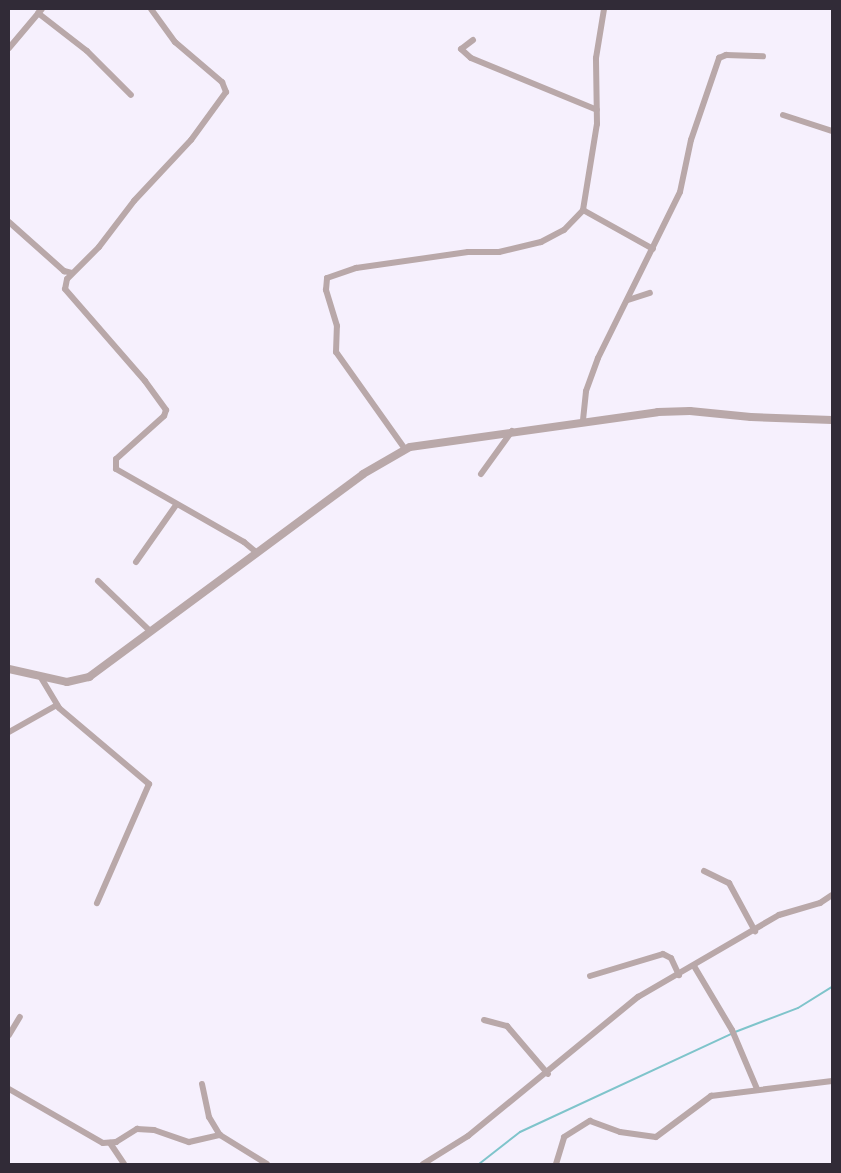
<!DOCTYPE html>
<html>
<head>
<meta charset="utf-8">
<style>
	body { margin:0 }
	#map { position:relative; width:841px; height:1173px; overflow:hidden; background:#f6f0fd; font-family:"Asap Condensed",sans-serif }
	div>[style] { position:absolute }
	.stream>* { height:2px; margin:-1px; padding:0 1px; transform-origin:1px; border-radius:1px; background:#7fc4cb }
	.minor>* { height:6px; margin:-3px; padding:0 3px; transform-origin:3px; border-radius:3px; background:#b9a8a9 }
	.tertiary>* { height:8px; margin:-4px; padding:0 4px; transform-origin:4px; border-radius:4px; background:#b9a8a9 }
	span { translate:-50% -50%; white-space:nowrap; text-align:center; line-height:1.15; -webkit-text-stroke:4px #fff; paint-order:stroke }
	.frame { position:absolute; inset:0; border:10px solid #312b37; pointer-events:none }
</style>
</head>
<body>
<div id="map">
	<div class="stream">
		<i style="left:735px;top:1032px;width:67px;rotate:-20.9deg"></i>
		<i style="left:798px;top:1008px;width:40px;rotate:-32deg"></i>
		<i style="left:479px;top:1164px;width:52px;rotate:-38deg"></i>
		<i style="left:520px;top:1132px;width:233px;rotate:-24.9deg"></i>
	</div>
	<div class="minor">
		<i style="left:151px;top:9px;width:41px;rotate:54deg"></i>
		<i style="left:175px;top:42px;width:62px;rotate:40.4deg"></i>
		<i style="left:222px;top:82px;width:11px;rotate:68deg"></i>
		<i style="left:226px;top:92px;width:59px;rotate:126.1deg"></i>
		<i style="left:191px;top:140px;width:83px;rotate:133.1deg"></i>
		<i style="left:134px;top:201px;width:58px;rotate:127.3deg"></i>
		<i style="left:99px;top:247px;width:45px;rotate:135deg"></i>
		<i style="left:67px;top:279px;width:10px;rotate:101deg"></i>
		<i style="left:65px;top:289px;width:122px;rotate:49deg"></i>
		<i style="left:145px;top:381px;width:36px;rotate:54deg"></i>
		<i style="left:166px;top:410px;width:6px;rotate:108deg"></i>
		<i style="left:164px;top:416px;width:64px;rotate:138.1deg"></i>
		<i style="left:116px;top:459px;width:10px;rotate:90deg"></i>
		<i style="left:116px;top:469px;width:147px;rotate:29.7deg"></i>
		<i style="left:244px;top:542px;width:16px;rotate:40deg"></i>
		<i style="left:38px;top:13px;width:62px;rotate:37.8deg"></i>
		<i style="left:87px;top:51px;width:62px;rotate:45deg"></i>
		<i style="left:473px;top:40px;width:15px;rotate:143deg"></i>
		<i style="left:461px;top:49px;width:13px;rotate:42deg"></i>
		<i style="left:471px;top:58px;width:136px;rotate:22.4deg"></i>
		<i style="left:9px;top:48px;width:51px;rotate:-49.8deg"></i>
		<i style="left:783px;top:115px;width:52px;rotate:18.1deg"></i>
		<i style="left:583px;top:210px;width:87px;rotate:-80.8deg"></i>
		<i style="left:597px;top:124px;width:66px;rotate:-90.9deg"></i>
		<i style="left:596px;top:58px;width:50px;rotate:-80.7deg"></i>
		<i style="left:9px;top:222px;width:74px;rotate:41.7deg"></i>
		<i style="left:64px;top:271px;width:8px;rotate:14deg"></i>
		<i style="left:628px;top:300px;width:23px;rotate:-18deg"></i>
		<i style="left:583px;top:420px;width:29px;rotate:-84deg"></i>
		<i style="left:586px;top:391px;width:35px;rotate:-70deg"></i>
		<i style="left:598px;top:358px;width:185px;rotate:-63.7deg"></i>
		<i style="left:680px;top:192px;width:53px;rotate:-78.1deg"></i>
		<i style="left:691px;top:140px;width:87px;rotate:-71.1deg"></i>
		<i style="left:719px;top:58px;width:8px;rotate:-23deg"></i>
		<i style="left:726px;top:55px;width:37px;rotate:2deg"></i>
		<i style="left:405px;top:449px;width:119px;rotate:-125.4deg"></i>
		<i style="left:336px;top:352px;width:26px;rotate:-88deg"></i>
		<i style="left:337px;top:326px;width:38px;rotate:-107deg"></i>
		<i style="left:326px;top:290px;width:12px;rotate:-85deg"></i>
		<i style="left:327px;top:278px;width:31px;rotate:-19deg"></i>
		<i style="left:356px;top:268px;width:113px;rotate:-8.1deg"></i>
		<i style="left:468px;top:252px;width:31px"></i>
		<i style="left:499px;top:252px;width:43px;rotate:-13.4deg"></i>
		<i style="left:541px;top:242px;width:26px;rotate:-28deg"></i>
		<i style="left:564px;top:230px;width:28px;rotate:-46deg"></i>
		<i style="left:583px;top:210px;width:80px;rotate:29.1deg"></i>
		<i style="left:481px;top:474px;width:53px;rotate:-54.2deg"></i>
		<i style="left:136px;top:562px;width:70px;rotate:-54.9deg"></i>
		<i style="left:98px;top:581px;width:72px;rotate:43.9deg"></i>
		<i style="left:40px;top:676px;width:37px;rotate:59deg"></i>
		<i style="left:59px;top:708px;width:118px;rotate:40.2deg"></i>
		<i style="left:149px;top:784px;width:130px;rotate:113.6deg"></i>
		<i style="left:9px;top:732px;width:55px;rotate:-29.4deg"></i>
		<i style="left:704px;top:871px;width:28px;rotate:26deg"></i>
		<i style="left:729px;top:883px;width:55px;rotate:61.6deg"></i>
		<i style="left:694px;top:966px;width:74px;rotate:59.3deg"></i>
		<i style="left:732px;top:1030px;width:64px;rotate:67deg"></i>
		<i style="left:590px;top:976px;width:76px;rotate:-16.8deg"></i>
		<i style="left:663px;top:954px;width:9px;rotate:27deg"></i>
		<i style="left:671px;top:958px;width:19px;rotate:65deg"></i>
		<i style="left:484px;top:1020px;width:24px;rotate:15deg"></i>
		<i style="left:507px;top:1026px;width:63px;rotate:49.5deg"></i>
		<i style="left:9px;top:1035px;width:21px;rotate:-59deg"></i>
		<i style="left:202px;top:1084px;width:34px;rotate:78deg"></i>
		<i style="left:209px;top:1117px;width:21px;rotate:59deg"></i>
		<i style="left:220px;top:1135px;width:55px;rotate:31.7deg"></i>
		<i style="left:9px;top:1089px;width:108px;rotate:29.9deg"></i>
		<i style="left:103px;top:1143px;width:13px;rotate:-4deg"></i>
		<i style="left:116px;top:1142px;width:25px;rotate:-32deg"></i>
		<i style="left:137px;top:1129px;width:17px;rotate:3deg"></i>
		<i style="left:154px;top:1130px;width:37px;rotate:19deg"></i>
		<i style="left:189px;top:1142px;width:32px;rotate:-13deg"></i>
		<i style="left:110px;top:1143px;width:25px;rotate:56deg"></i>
		<i style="left:423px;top:1164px;width:53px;rotate:-31.9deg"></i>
		<i style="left:468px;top:1136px;width:220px;rotate:-39.3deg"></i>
		<i style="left:638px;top:997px;width:163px;rotate:-30.2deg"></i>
		<i style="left:779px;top:915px;width:43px;rotate:-16.3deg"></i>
		<i style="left:820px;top:903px;width:14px;rotate:-34deg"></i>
		<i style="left:556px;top:1164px;width:28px;rotate:-73deg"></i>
		<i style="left:564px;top:1137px;width:31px;rotate:-32deg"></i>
		<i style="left:590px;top:1121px;width:32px;rotate:20deg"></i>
		<i style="left:620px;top:1132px;width:36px;rotate:8deg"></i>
		<i style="left:656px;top:1137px;width:69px;rotate:-36.7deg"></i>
		<i style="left:711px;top:1096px;width:122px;rotate:-7.1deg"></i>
	</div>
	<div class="tertiary">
		<i style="left:9px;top:669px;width:59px;rotate:12.6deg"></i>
		<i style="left:67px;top:682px;width:23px;rotate:-13deg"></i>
		<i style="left:89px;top:677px;width:341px;rotate:-36.5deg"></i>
		<i style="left:363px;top:474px;width:54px;rotate:-29.9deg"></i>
		<i style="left:410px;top:447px;width:250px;rotate:-8deg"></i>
		<i style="left:658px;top:412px;width:32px;rotate:-2deg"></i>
		<i style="left:690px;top:411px;width:61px;rotate:5.6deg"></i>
		<i style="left:751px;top:417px;width:81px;rotate:2.1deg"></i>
	</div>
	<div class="frame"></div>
</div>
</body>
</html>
